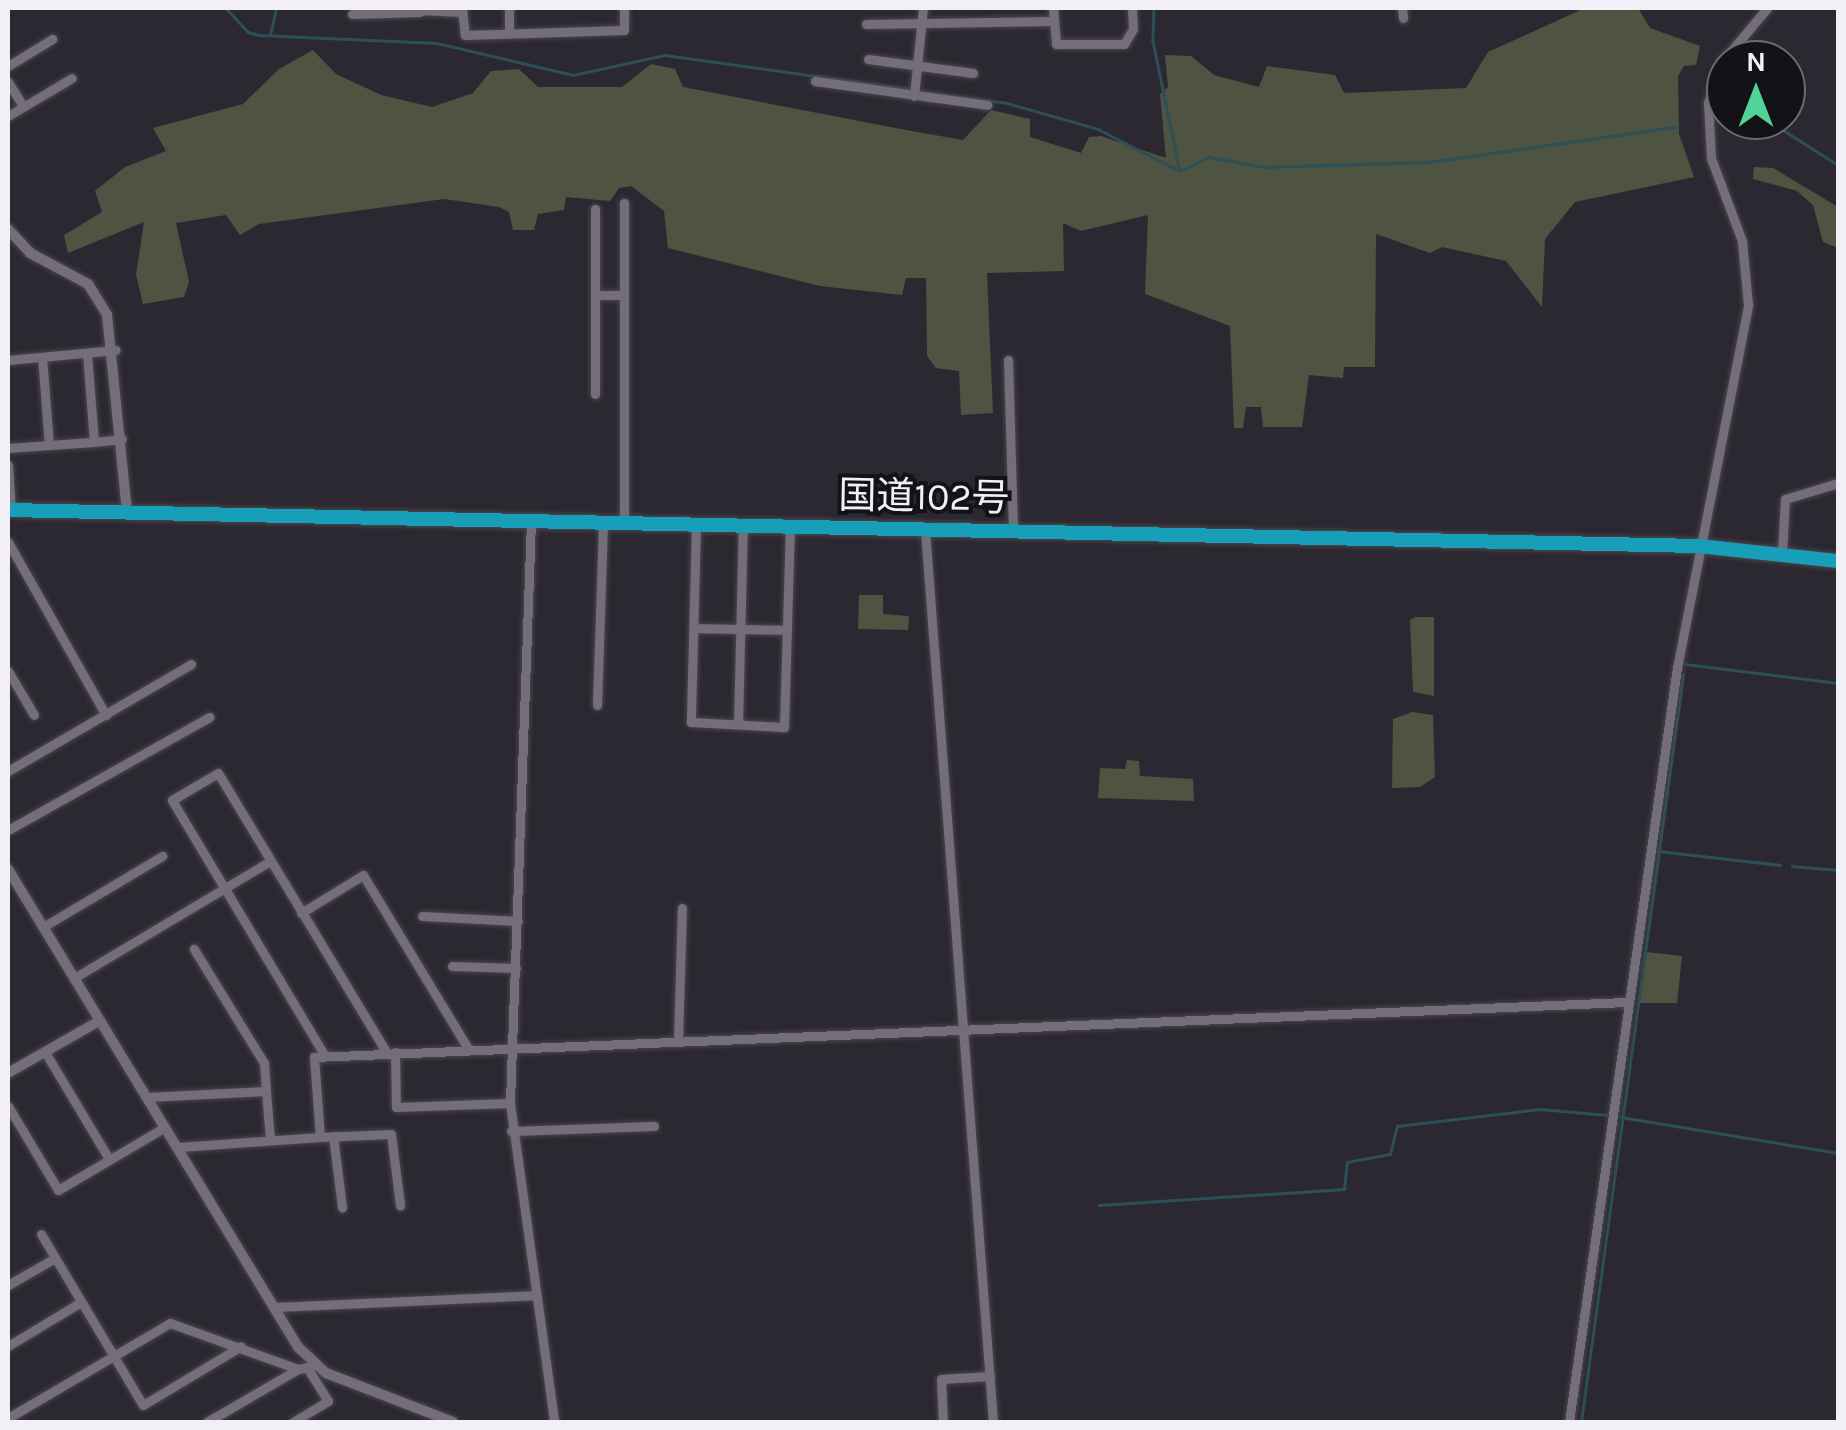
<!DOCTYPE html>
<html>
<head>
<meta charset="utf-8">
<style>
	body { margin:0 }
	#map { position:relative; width:1846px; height:1430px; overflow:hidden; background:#2c2831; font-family:Karla,"Noto Sans JP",sans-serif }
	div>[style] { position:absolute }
	.green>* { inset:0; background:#4e5441 }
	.stream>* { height:2.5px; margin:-1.25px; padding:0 1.25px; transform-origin:1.25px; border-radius:1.25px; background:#2d4f57 }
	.roads { filter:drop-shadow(0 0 2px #49474e) drop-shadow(0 0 2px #49474e) }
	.minor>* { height:9px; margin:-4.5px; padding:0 4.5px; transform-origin:4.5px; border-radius:4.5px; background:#736e79 }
	.tertiary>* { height:10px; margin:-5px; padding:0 5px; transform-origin:5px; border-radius:5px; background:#736e79 }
	.trunk>* { height:14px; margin:-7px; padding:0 7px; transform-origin:7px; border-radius:7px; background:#179fb9 }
	span { translate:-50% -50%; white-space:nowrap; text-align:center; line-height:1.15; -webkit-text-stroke:8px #131216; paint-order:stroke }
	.street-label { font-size:38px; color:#f2f0f6 }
	.frame { position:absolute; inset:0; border:10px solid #f2f0f6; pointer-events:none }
	.north { position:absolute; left:1706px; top:40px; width:100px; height:100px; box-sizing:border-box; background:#131216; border:2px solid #6c6b70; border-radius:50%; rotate:0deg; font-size:28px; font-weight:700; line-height:40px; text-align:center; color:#f2f0f6 }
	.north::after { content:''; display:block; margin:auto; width:35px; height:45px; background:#51d397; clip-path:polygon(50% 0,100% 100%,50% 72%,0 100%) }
</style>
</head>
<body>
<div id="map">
	<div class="green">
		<i style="clip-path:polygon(1585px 8px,1638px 8px,1650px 28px,1700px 46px,1696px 65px,1684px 66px,1678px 76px,1679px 134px,1694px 177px,1575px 202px,1545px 239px,1542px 307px,1506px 261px,1442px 247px,1430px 253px,1376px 234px,1375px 367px,1344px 367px,1343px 378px,1309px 375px,1302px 427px,1263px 427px,1261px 407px,1246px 407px,1243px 428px,1234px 428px,1230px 326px,1145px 294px,1148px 215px,1081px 231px,1063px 223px,1064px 271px,987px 273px,993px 413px,961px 415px,959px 371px,936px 368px,927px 356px,926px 278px,906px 278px,902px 295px,820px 286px,668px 248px,664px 211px,631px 186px,619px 188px,610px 201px,566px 197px,564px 210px,538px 214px,534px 230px,513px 230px,509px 212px,499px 207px,444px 199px,259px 224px,240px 235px,226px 215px,176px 223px,189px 282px,184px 297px,143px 304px,136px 275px,144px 222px,68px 253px,64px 235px,102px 212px,95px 191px,125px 167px,166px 151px,153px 128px,243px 104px,279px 69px,313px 50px,336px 74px,381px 95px,432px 107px,473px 93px,491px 71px,519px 69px,538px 87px,622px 87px,651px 64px,675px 69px,683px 87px,906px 130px,963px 140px,991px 110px,1030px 119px,1030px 137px,1081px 153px,1089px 137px,1101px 136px,1166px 158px,1160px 94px,1168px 87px,1165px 55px,1191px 56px,1214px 75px,1259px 87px,1267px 66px,1335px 75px,1344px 93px,1466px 88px,1488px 52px)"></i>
		<i style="clip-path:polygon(1754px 167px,1773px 168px,1838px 207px,1838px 248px,1823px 242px,1813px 205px,1797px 191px,1753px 179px)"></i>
		<i style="clip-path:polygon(859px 595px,883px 595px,883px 614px,909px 616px,908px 630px,858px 629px)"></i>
		<i style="clip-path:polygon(1415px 617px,1434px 617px,1434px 696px,1413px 692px,1410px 620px)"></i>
		<i style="clip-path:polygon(1412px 712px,1433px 715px,1435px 777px,1420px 787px,1392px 788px,1393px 719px)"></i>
		<i style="clip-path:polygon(1127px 760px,1139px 761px,1140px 776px,1193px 779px,1194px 801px,1098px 798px,1100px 768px,1125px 769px)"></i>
		<i style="clip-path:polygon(1646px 952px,1682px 956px,1677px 1003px,1638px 1003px)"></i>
	</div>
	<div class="stream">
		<i style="left:226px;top:8px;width:33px;rotate:47deg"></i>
		<i style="left:248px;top:32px;width:11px;rotate:15deg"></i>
		<i style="left:259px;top:35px;width:178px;rotate:2.6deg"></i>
		<i style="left:437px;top:43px;width:140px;rotate:13.2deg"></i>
		<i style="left:573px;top:75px;width:94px;rotate:-12.3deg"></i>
		<i style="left:665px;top:55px;width:246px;rotate:7.9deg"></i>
		<i style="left:1154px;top:8px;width:33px;rotate:92deg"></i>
		<i style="left:1153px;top:41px;width:130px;rotate:78.4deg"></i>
		<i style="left:270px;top:35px;width:28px;rotate:-77deg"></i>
		<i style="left:917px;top:91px;width:91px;rotate:7.6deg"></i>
		<i style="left:1007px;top:103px;width:95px;rotate:15.9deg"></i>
		<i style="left:1098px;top:129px;width:92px;rotate:27.1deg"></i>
		<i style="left:1180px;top:171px;width:32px;rotate:-26deg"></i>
		<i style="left:1209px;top:157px;width:56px;rotate:10.3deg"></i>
		<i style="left:1264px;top:167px;width:165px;rotate:-1.7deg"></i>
		<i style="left:1429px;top:162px;width:249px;rotate:-8.1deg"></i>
		<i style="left:1741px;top:124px;width:33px"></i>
		<i style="left:1774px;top:124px;width:76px;rotate:32.6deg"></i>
		<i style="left:1685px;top:664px;width:154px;rotate:7.1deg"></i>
		<i style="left:1658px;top:851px;width:123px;rotate:6.5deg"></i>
		<i style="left:1792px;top:866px;width:46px;rotate:5deg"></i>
		<i style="left:1621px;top:1117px;width:220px;rotate:9.4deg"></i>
		<i style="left:1099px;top:1205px;width:246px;rotate:-3.7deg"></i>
		<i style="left:1344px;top:1189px;width:27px;rotate:-84deg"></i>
		<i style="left:1347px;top:1162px;width:44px;rotate:-10.5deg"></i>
		<i style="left:1390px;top:1154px;width:29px;rotate:-76deg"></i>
		<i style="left:1397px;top:1126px;width:144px;rotate:-6.8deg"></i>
		<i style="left:1540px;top:1109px;width:67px;rotate:5.1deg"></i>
		<i style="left:1581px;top:1422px;width:754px;rotate:-82.22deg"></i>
	</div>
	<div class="roads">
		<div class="minor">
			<i style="left:462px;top:8px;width:27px;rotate:84deg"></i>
			<i style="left:465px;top:35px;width:159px;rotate:-1.8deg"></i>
			<i style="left:624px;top:30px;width:22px;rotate:-90deg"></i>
			<i style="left:509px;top:8px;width:24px;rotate:90deg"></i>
			<i style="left:1053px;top:8px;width:36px;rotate:85deg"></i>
			<i style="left:1056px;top:44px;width:68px"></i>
			<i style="left:1124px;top:44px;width:17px;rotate:-59deg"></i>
			<i style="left:1133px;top:29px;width:21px;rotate:-93deg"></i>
			<i style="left:1402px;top:8px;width:10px;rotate:84deg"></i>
			<i style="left:420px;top:10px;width:42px;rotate:2.7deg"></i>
			<i style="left:352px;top:14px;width:68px;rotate:-1.7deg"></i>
			<i style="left:866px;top:24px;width:188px;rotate:-0.9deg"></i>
			<i style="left:868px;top:59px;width:106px;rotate:7.6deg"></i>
			<i style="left:8px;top:66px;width:52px;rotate:-31.5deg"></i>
			<i style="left:815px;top:81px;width:174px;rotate:7.9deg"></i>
			<i style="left:8px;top:82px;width:28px;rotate:58deg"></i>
			<i style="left:914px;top:96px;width:88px;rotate:-84.2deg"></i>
			<i style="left:8px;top:116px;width:74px;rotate:-30.7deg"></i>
			<i style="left:595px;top:209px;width:185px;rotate:90deg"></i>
			<i style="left:595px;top:295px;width:28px"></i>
			<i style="left:8px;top:360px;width:108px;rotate:-5.3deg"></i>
			<i style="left:1008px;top:360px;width:172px;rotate:88.3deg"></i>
			<i style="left:94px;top:442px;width:28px;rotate:-6deg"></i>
			<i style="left:49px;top:445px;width:45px;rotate:-3.8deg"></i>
			<i style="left:94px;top:442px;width:89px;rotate:-94.5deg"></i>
			<i style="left:8px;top:448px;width:41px;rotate:-4.2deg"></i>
			<i style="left:49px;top:445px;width:88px;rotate:-94.5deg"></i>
			<i style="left:8px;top:465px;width:46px;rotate:86.3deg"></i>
			<i style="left:531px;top:521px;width:582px;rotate:92.07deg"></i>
			<i style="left:510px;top:1103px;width:322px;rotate:82.1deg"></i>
			<i style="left:624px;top:523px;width:320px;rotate:-90deg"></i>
			<i style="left:696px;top:525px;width:197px;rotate:91.5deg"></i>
			<i style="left:691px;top:722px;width:93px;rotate:3.1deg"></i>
			<i style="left:784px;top:727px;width:200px;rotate:-88.3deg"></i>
			<i style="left:925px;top:530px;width:895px;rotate:85.64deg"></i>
			<i style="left:8px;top:542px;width:199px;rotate:60.5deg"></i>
			<i style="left:1782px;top:553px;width:54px;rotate:-86.8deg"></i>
			<i style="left:1785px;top:499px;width:55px;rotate:-16.8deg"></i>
			<i style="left:694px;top:628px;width:93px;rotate:1.2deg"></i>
			<i style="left:8px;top:671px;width:51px;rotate:59.4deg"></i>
			<i style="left:597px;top:705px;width:182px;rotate:-88.1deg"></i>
			<i style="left:738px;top:724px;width:198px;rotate:-88.6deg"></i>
			<i style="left:8px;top:771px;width:212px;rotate:-30.3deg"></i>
			<i style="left:8px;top:830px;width:231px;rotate:-29.3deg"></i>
			<i style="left:301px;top:913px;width:73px;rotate:-31.5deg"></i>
			<i style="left:363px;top:875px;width:205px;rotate:58.8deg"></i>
			<i style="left:422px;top:916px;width:96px;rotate:3deg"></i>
			<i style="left:43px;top:927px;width:139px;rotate:-30.8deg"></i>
			<i style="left:452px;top:966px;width:64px;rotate:1.8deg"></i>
			<i style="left:74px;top:978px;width:228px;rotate:-30.8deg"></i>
			<i style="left:678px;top:1040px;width:132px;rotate:-88.3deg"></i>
			<i style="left:45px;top:1052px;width:125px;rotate:59.1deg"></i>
			<i style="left:395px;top:1052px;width:55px;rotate:89deg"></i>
			<i style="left:396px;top:1107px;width:114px;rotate:-2deg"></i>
			<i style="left:325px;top:1056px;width:298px;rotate:-120.9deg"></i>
			<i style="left:172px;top:800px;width:53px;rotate:-30.4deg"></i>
			<i style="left:218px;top:773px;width:327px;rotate:58.9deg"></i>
			<i style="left:266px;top:1091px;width:49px;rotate:85.3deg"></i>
			<i style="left:147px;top:1097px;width:119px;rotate:-2.9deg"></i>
			<i style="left:266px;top:1091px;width:28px;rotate:-94deg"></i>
			<i style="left:264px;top:1063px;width:134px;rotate:-121.6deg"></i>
			<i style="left:8px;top:1106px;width:98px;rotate:59.2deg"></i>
			<i style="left:58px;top:1190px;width:124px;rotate:-30.5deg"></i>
			<i style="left:511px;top:1131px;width:143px;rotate:-2deg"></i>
			<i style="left:333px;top:1136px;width:72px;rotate:82.8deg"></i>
			<i style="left:320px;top:1137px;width:71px;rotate:-2.4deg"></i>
			<i style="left:391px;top:1134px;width:72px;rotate:82.8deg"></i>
			<i style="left:179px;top:1147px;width:141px;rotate:-4.1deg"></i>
			<i style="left:320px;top:1137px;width:80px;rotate:-94.3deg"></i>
			<i style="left:314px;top:1057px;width:1314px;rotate:-2.4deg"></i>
			<i style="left:41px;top:1234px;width:199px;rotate:59.2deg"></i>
			<i style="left:143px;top:1405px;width:114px;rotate:-31deg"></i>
			<i style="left:8px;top:1285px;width:54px;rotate:-29.9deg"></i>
			<i style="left:275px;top:1307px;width:260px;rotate:-2.6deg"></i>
			<i style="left:8px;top:1346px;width:85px;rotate:-31.1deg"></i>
			<i style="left:8px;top:1418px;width:188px;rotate:-30.4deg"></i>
			<i style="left:170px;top:1323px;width:136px;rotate:19.8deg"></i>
			<i style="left:298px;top:1369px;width:16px;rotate:-11deg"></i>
			<i style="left:207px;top:1422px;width:105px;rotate:-30.2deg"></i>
			<i style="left:293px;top:1422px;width:41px;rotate:-31deg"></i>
			<i style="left:328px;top:1401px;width:38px;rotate:-122deg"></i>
			<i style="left:943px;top:1422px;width:43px;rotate:-92.7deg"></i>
			<i style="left:941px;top:1379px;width:49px;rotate:-3.5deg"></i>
			<i style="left:1569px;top:1422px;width:762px;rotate:-81.85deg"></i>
			<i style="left:1677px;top:668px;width:370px;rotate:-78.9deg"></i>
			<i style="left:1748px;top:305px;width:64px;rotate:-95.4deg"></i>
			<i style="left:1742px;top:241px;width:89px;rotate:-110.5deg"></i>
			<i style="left:1711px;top:158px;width:55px;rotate:-93.1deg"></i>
			<i style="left:1708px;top:103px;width:43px;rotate:-71.1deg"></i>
			<i style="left:1722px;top:62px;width:70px;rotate:-50.2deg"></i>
		</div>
		<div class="tertiary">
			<i style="left:8px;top:229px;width:33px;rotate:47deg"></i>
			<i style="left:30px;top:253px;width:66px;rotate:28.1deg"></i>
			<i style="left:88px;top:284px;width:36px;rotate:58deg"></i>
			<i style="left:107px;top:315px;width:199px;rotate:84.2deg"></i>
			<i style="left:8px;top:869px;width:559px;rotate:58.76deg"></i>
			<i style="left:298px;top:1347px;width:38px;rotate:43deg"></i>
			<i style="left:326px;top:1373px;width:136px;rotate:21.1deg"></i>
			<i style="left:8px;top:1073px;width:105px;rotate:-29.7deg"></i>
		</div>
		<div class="trunk">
			<i style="left:8px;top:510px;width:1691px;rotate:1.22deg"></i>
			<i style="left:1699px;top:546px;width:140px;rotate:6.2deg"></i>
		</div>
	</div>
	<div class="street-label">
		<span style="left:924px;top:497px;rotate:1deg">国道102号</span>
	</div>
	<div class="frame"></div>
	<div class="north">N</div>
</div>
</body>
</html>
